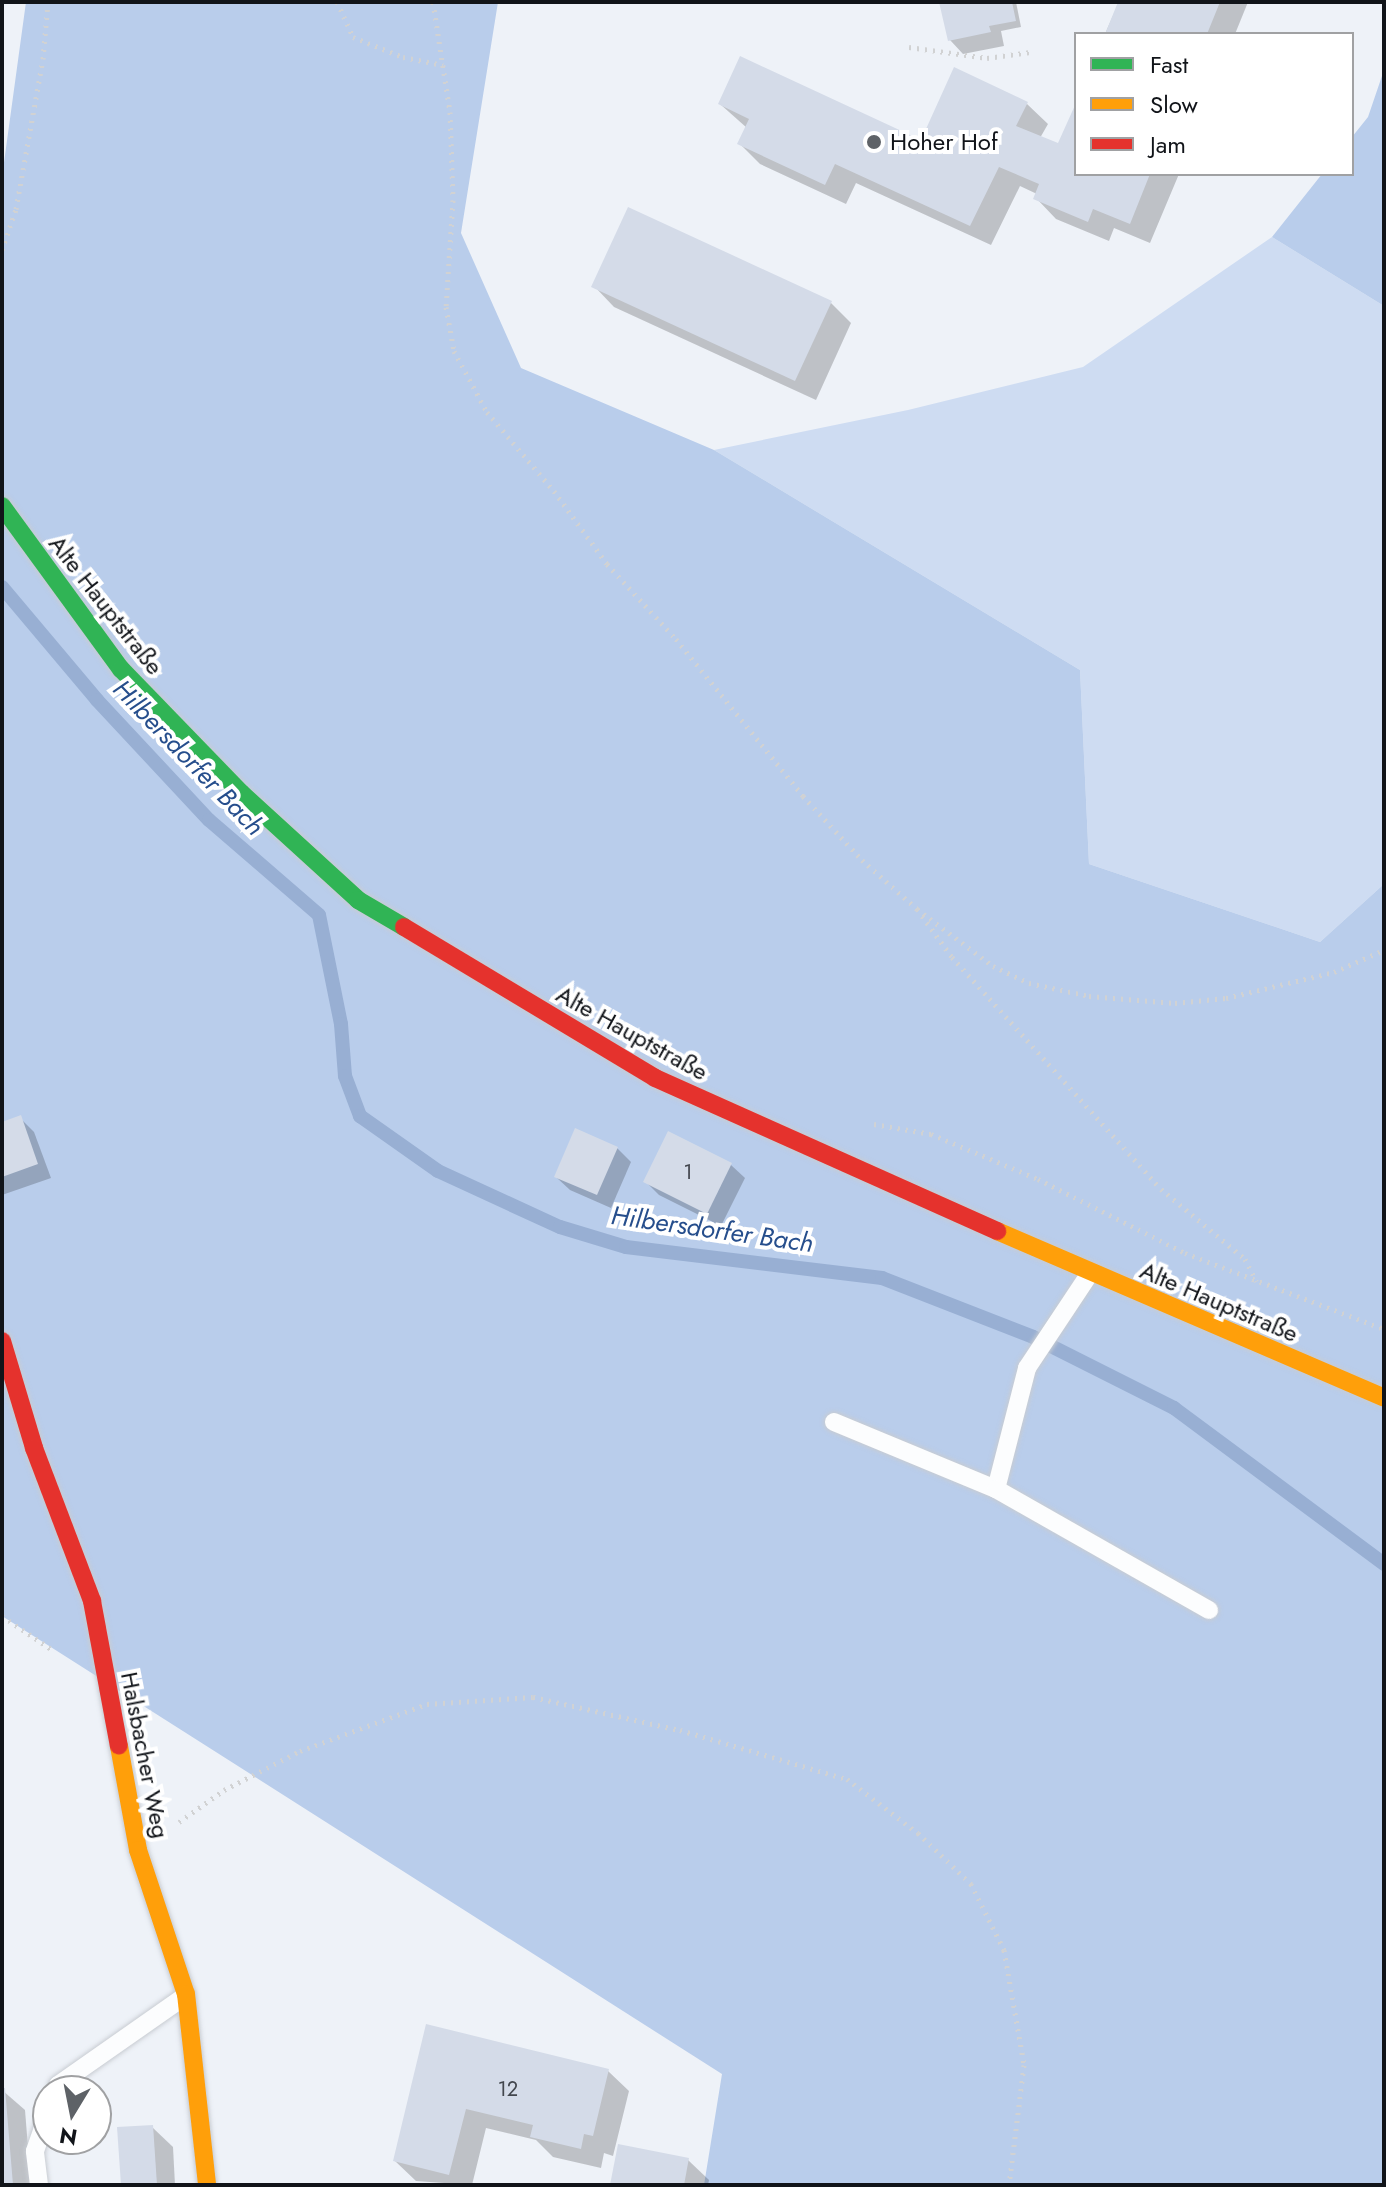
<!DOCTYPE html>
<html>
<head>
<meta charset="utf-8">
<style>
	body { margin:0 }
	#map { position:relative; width:1386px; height:2187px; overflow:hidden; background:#eef2f8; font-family:Jost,sans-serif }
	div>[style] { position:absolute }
	.green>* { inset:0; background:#cedcf2 }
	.forest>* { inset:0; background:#b9cdeb }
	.shadow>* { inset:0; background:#0003 }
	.stream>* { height:14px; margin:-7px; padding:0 7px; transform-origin:7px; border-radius:7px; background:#98afd3 }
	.building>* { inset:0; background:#d4dbe8 }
	.path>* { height:5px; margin-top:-2.5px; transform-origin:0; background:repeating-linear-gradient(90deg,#d1d2d3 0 2px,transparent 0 8px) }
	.roads { filter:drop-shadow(0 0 2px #c8ccd2) drop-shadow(0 0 2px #c8ccd2) }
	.lane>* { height:18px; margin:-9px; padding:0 9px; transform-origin:9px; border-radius:9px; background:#fcfdfe }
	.fast>* { height:18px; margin:-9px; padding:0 9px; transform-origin:9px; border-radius:9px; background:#30b455 }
	.slow>* { height:18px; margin:-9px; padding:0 9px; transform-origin:9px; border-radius:9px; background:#ff9f0a }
	.jam>* { height:18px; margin:-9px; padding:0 9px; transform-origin:9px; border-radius:9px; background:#e5322d }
	.dots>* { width:22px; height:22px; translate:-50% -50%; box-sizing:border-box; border:4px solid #fff; border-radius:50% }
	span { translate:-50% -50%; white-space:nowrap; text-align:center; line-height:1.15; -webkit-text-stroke:8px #fff; paint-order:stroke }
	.number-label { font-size:20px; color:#42464d }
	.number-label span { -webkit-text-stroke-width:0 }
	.poi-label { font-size:24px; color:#111419 }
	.left { translate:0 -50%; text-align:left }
	.street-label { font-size:24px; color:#111419 }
	.water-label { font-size:26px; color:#264e8c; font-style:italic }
	.frame { position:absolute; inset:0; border:4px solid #111419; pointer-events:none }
	.legend { position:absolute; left:1074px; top:32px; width:280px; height:144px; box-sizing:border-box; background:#fff; border:2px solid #a0a1a3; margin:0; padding:10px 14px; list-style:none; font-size:24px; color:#111419 }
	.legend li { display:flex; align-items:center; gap:16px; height:40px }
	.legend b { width:40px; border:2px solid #a0a1a3 }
	.north { position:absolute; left:32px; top:2075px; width:80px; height:80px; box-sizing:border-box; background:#fff; border:2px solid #a0a1a3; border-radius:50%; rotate:190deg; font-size:22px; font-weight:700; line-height:32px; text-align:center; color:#111419 }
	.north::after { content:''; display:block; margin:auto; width:28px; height:36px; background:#5e6267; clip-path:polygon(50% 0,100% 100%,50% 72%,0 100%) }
</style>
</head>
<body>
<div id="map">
	<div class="green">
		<i style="clip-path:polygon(1272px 237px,1384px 306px,1384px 884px,1320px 942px,1089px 864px,1080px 670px,714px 450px,908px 410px,1083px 367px)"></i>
	</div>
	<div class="forest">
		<i style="clip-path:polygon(26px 2px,498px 2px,461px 233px,521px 368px,714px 450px,1080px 670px,1089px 864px,1320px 942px,1384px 884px,1384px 2185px,704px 2185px,722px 2074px,2px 1616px,2px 177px)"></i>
		<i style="clip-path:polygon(1384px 70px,1384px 306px,1272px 237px,1322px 174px,1352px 174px,1352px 137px,1368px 117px)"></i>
	</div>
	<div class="shadow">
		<i style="clip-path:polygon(942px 2px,1016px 2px,1021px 27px,1001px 31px,1004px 46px,963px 54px,950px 40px)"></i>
		<i style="clip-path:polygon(1119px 2px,1248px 2px,1235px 34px,1105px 34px)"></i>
		<i style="clip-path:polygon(720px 104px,922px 143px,1027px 104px,1048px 124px,1040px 138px,1059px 146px,1076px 105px,1076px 174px,1179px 174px,1150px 243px,1114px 228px,1109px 241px,1056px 219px,1036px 198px,1037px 194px,1020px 186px,991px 245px,856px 183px,846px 204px,760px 164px,740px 144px,747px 128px)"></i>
		<i style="clip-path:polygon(594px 286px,831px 303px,851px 323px,816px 400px,614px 307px)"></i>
		<i style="clip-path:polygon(20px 1118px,34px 1132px,51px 1178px,2px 1195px,2px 1124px)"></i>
		<i style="clip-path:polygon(669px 1134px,731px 1165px,745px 1178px,721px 1226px,659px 1195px,645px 1181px)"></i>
		<i style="clip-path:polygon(617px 1148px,631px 1162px,611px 1208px,570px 1190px,556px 1177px)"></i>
		<i style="clip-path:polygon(428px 2027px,608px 2071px,629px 2091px,613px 2156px,604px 2153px,601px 2168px,553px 2157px,536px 2140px,486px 2128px,472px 2185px,416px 2181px,395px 2161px)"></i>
		<i style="clip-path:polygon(2px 2090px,25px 2110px,31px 2185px,2px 2185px)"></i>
		<i style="clip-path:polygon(152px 2127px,173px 2147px,175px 2185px,123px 2185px)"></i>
		<i style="clip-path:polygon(688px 2160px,709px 2180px,708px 2185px,612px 2185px)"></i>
	</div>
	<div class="stream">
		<i style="left:2px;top:587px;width:148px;rotate:49.9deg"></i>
		<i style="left:97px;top:700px;width:164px;rotate:47deg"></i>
		<i style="left:209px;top:820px;width:145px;rotate:40.8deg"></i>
		<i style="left:319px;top:915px;width:111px;rotate:78.6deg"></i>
		<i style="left:341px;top:1024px;width:52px;rotate:85.6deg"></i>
		<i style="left:345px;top:1076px;width:43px;rotate:69.4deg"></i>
		<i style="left:360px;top:1116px;width:95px;rotate:35.2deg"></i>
		<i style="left:438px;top:1171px;width:134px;rotate:24.7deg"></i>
		<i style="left:560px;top:1227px;width:69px;rotate:16.9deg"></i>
		<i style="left:626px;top:1247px;width:258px;rotate:6.9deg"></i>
		<i style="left:882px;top:1278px;width:162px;rotate:21.3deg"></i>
		<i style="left:1033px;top:1337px;width:158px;rotate:26.7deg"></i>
		<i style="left:1174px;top:1408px;width:262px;rotate:36.6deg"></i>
	</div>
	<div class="building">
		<i style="clip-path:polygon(939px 2px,1012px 2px,1016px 21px,989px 26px,991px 32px,948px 41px)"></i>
		<i style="clip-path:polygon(1118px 2px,1220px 2px,1207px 34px,1105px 34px)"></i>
		<i style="clip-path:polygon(740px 56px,921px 140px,954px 67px,1028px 102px,1016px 126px,1058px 143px,1076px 103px,1076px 174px,1150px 174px,1130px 224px,1093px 209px,1088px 222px,1033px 199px,1039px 184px,999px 167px,970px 226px,835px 164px,825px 185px,737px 144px,749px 119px,718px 104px)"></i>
		<i style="clip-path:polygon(628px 207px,832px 301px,795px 381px,591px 287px)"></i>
		<i style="clip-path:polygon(21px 1115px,38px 1164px,2px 1177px,2px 1122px)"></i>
		<i style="clip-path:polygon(575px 1128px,618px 1147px,597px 1195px,554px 1177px)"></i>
		<i style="clip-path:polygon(668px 1131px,732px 1163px,707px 1214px,643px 1182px)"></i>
		<i style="clip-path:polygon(426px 2024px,609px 2069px,593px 2136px,584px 2134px,581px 2149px,530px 2137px,533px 2125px,466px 2109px,449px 2175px,393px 2161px)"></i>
		<i style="clip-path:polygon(2px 2088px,5px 2088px,13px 2185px,2px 2185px)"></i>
		<i style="clip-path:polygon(153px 2125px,157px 2185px,121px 2185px,117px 2127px)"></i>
		<i style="clip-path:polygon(618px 2144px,689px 2158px,684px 2185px,610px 2185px)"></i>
	</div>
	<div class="path">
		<i style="left:337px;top:2px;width:38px;rotate:65deg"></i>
		<i style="left:353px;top:37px;width:54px;rotate:21.8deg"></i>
		<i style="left:403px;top:57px;width:41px;rotate:11.3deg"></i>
		<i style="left:433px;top:2px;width:111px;rotate:81.2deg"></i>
		<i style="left:450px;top:112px;width:88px;rotate:88deg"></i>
		<i style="left:453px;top:200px;width:107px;rotate:93.7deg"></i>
		<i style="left:446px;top:307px;width:45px;rotate:79.7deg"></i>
		<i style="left:454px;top:351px;width:69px;rotate:61.6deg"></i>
		<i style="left:487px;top:412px;width:104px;rotate:49.7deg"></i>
		<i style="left:554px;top:491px;width:90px;rotate:54deg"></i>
		<i style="left:607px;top:564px;width:102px;rotate:47.4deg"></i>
		<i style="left:676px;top:639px;width:202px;rotate:51deg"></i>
		<i style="left:803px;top:796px;width:87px;rotate:47.3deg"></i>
		<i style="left:862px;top:860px;width:74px;rotate:41.7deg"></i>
		<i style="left:917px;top:909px;width:95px;rotate:36.9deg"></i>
		<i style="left:993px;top:966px;width:40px;rotate:25deg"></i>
		<i style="left:1029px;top:983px;width:61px;rotate:12.2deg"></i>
		<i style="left:1089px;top:996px;width:86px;rotate:4.7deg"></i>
		<i style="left:1175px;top:1003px;width:51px;rotate:-5.6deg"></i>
		<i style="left:1226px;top:998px;width:111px;rotate:-13.5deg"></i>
		<i style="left:1334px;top:972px;width:55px;rotate:-23.7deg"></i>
		<i style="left:909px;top:47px;width:79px;rotate:8deg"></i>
		<i style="left:987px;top:58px;width:44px;rotate:-7.8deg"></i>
		<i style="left:2px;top:250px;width:43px;rotate:-71.1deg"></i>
		<i style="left:16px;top:209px;width:152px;rotate:-79.8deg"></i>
		<i style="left:43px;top:59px;width:57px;rotate:-85deg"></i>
		<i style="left:922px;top:916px;width:51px;rotate:53.8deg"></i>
		<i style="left:952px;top:957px;width:312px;rotate:48deg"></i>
		<i style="left:1161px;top:1189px;width:109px;rotate:39.8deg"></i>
		<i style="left:1245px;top:1259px;width:25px;rotate:63deg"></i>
		<i style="left:874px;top:1124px;width:58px;rotate:10deg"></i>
		<i style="left:931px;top:1134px;width:116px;rotate:22.8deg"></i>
		<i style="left:1038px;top:1179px;width:165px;rotate:26.7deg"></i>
		<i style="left:1185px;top:1253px;width:213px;rotate:20.9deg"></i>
		<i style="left:2px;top:1616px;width:63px;rotate:33.9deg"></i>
		<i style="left:179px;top:1822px;width:55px;rotate:-35.4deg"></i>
		<i style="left:224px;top:1790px;width:85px;rotate:-27.2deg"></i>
		<i style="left:300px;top:1751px;width:135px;rotate:-20.3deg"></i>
		<i style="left:427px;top:1704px;width:106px;rotate:-3.8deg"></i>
		<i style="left:533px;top:1697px;width:151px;rotate:12.7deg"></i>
		<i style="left:680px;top:1730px;width:174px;rotate:16.4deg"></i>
		<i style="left:847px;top:1779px;width:89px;rotate:37.3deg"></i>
		<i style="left:918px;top:1833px;width:74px;rotate:43.9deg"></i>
		<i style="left:971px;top:1884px;width:74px;rotate:63.4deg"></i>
		<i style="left:1004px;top:1950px;width:117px;rotate:80.1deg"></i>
		<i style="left:1024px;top:2065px;width:121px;rotate:97.1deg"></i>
	</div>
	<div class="roads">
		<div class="lane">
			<i style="left:834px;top:1422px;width:175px;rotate:22.5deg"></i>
			<i style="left:996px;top:1489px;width:125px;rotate:-75.6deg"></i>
			<i style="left:1027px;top:1368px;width:114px;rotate:-56.4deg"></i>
			<i style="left:996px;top:1489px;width:245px;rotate:29.6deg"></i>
			<i style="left:56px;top:2091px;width:6px;rotate:-72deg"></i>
			<i style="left:58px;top:2085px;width:155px;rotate:-35deg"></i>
			<i style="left:39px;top:2185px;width:34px;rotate:-97deg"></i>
			<i style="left:35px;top:2151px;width:39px;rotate:-71deg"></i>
		</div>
		<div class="fast">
			<i style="left:2px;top:506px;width:202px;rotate:53.9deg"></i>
			<i style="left:121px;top:669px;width:173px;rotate:45.9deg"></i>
			<i style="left:241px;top:793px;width:159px;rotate:42.4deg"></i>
			<i style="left:358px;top:900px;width:53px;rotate:30.4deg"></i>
		</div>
		<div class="slow">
			<i style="left:997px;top:1231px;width:421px;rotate:23.3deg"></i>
			<i style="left:119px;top:1746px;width:106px;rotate:79.6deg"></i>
			<i style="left:138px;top:1850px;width:152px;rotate:71.6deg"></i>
			<i style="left:186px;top:1994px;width:192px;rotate:83.7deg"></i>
		</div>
		<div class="jam">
			<i style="left:404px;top:927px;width:293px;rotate:31deg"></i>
			<i style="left:655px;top:1078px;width:375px;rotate:24.1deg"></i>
			<i style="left:2px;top:1341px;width:112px;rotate:73.3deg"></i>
			<i style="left:34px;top:1448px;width:164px;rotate:69.2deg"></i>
			<i style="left:92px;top:1601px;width:147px;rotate:79.5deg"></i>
		</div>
	</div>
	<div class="dots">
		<i style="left:874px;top:142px;background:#5e6267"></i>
	</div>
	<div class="number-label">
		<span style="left:688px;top:1172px">1</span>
		<span style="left:508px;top:2089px">12</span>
	</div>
	<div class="poi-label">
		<span class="left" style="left:890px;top:142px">Hoher Hof</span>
	</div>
	<div class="street-label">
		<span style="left:106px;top:605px;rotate:52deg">Alte Hauptstraße</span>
		<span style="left:632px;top:1033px;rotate:29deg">Alte Hauptstraße</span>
		<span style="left:1219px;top:1302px;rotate:23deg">Alte Hauptstraße</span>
		<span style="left:145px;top:1755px;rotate:79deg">Halsbacher Weg</span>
	</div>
	<div class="water-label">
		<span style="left:188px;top:758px;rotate:46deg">Hilbersdorfer Bach</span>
		<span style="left:712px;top:1230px;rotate:8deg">Hilbersdorfer Bach</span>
	</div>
	<div class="frame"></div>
	<ul class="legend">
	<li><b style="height:10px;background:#30b455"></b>Fast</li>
	<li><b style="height:10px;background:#ff9f0a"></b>Slow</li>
	<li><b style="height:10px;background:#e5322d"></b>Jam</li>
	</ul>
	<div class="north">N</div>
</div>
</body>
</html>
